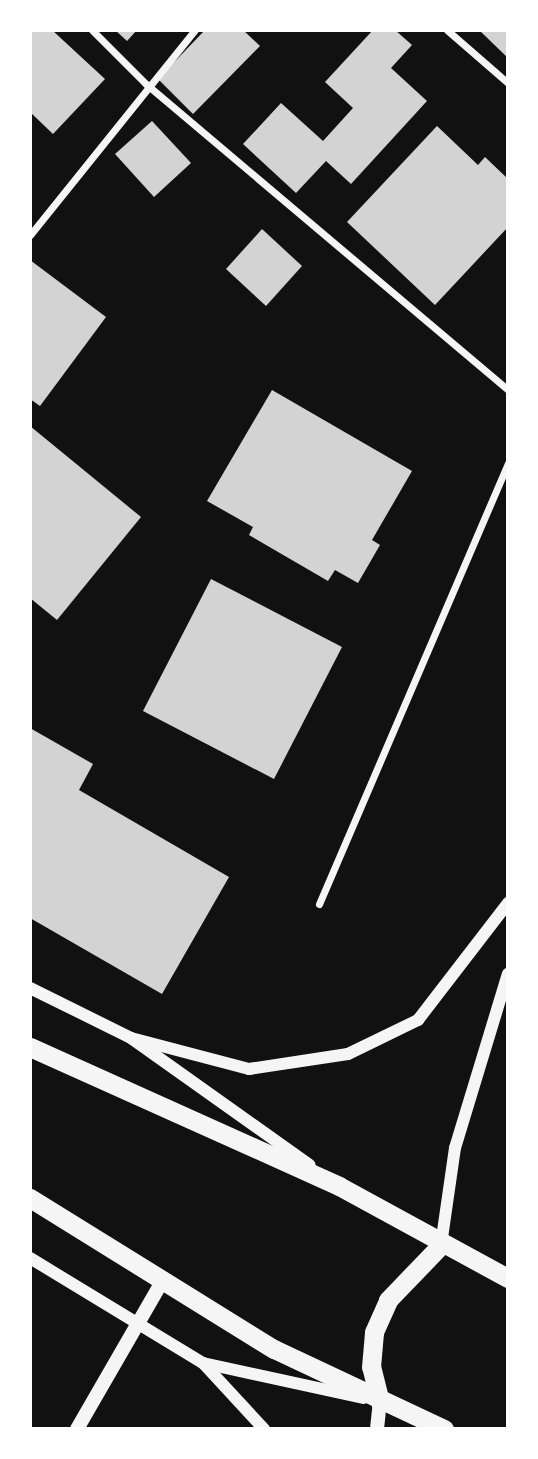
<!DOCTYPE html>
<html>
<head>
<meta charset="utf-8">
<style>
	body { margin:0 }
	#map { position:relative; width:538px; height:1459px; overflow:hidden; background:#111; font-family:"Work Sans",sans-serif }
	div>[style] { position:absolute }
	.building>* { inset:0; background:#d3d3d3 }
	.minor>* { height:7px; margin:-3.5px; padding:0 3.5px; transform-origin:3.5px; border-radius:3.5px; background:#f5f5f5 }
	.tertiary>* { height:12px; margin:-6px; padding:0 6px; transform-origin:6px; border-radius:6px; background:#f5f5f5 }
	.secondary>* { height:14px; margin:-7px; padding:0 7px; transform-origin:7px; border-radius:7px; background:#f5f5f5 }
	.trunk>* { height:19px; margin:-9.5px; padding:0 9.5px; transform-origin:9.5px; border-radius:9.5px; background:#f5f5f5 }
	span { translate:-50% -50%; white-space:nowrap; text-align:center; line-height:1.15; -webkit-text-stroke:5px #fff; paint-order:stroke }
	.frame { position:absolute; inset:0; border:32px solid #fff; pointer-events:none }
</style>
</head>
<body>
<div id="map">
	<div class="building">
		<i style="clip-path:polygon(30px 30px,52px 30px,105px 79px,53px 134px,30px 112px)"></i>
		<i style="clip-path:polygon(115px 30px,137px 30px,127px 41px)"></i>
		<i style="clip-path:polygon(205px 30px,243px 30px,260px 46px,193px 114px,158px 79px)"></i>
		<i style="clip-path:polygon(373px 30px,395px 30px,412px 45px,391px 68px,427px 101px,351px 184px,326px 161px,296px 193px,243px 144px,281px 103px,323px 141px,353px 108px,325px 82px)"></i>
		<i style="clip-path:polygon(479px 30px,508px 30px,508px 58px)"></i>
		<i style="clip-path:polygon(152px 121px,191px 163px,154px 197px,115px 154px)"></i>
		<i style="clip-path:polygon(437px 126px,478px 165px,485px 157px,508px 179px,508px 227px,435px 305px,347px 222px)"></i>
		<i style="clip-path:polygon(262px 229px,302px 266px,266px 306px,226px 269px)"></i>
		<i style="clip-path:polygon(30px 260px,106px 317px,40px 406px,30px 399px)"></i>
		<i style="clip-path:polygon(272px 390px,412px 471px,372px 540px,380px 545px,358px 583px,335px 570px,328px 581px,249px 535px,253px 527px,207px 501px)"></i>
		<i style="clip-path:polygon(30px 426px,141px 517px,57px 620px,30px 598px)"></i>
		<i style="clip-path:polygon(211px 579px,342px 647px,274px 779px,143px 711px)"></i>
		<i style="clip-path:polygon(30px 728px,93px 764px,79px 790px,229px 877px,162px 994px,30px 918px)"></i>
	</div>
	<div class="minor">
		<i style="left:92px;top:30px;width:76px;rotate:45deg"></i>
		<i style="left:146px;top:84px;width:474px;rotate:40.2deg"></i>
		<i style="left:447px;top:30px;width:81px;rotate:41deg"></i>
		<i style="left:30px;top:235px;width:263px;rotate:-51.2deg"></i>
		<i style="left:319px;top:904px;width:480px;rotate:-66.8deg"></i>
	</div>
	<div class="tertiary">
		<i style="left:30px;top:988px;width:113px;rotate:26.3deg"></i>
		<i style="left:131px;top:1038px;width:219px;rotate:35.4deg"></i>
		<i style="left:131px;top:1038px;width:122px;rotate:14.7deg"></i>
		<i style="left:249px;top:1069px;width:100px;rotate:-8.6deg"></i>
		<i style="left:348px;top:1054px;width:78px;rotate:-25.9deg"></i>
		<i style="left:418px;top:1020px;width:148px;rotate:-52.4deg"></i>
		<i style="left:441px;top:1245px;width:98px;rotate:-81.8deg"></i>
		<i style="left:455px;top:1148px;width:182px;rotate:-73.1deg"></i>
		<i style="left:30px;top:1258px;width:202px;rotate:31.3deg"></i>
		<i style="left:203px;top:1363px;width:90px;rotate:47.3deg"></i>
		<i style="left:203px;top:1363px;width:164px;rotate:12.3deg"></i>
	</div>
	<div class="secondary">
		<i style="left:77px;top:1429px;width:172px;rotate:-60deg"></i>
		<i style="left:377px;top:1429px;width:27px;rotate:-84deg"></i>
	</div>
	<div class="trunk">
		<i style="left:30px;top:1047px;width:339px;rotate:24.2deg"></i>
		<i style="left:339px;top:1186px;width:192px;rotate:28.6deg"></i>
		<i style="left:30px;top:1198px;width:287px;rotate:31.8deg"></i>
		<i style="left:274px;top:1349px;width:188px;rotate:25.2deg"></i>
		<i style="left:380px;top:1402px;width:36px;rotate:-104deg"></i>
		<i style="left:371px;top:1367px;width:35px;rotate:-85deg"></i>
		<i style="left:374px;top:1332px;width:35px;rotate:-66deg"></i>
		<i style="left:388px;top:1300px;width:76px;rotate:-46.1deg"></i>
	</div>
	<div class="frame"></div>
</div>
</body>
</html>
